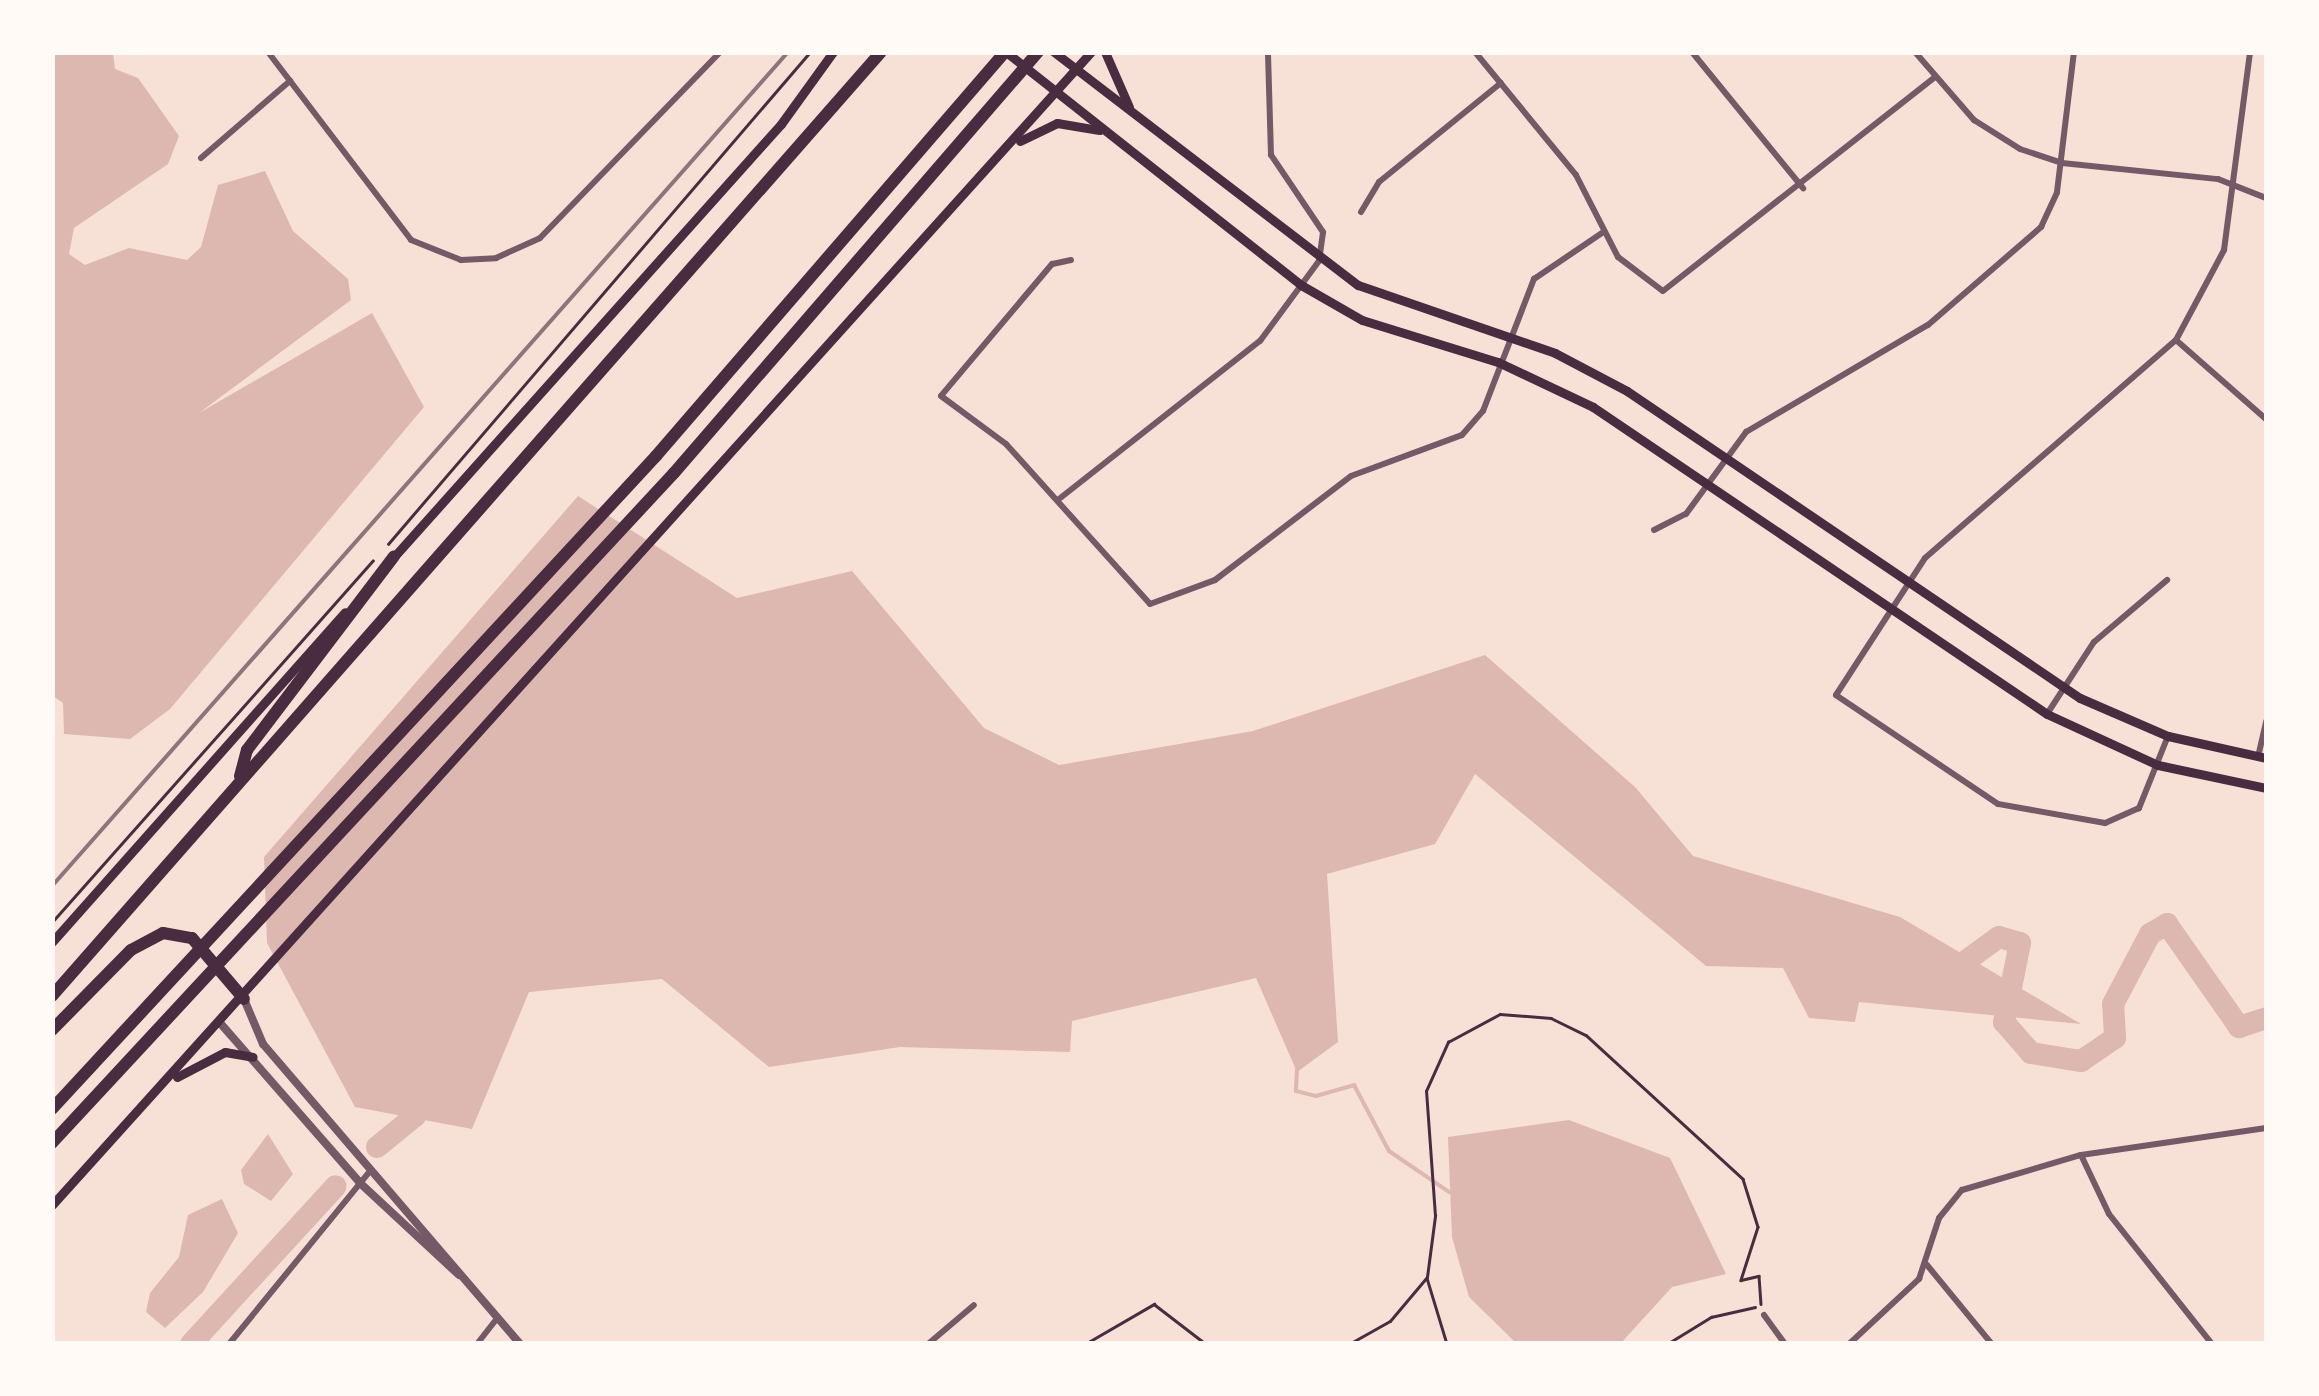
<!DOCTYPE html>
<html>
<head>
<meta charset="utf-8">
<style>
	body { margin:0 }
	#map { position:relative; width:2319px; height:1396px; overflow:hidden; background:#f7e1d7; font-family:Inter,sans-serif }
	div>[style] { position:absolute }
	.water>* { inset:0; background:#dcb8b0 }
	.stream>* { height:4px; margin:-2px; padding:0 2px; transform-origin:2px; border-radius:2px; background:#dcb8b0 }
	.river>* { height:22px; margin:-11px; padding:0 11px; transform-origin:11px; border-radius:11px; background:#dcb8b0 }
	.path>* { height:2.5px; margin:-1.25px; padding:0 1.25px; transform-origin:1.25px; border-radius:1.25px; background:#4a2c40 }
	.minor>* { height:6px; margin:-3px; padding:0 3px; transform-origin:3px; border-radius:3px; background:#755966 }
	.tertiary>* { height:8px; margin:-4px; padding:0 4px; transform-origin:4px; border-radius:4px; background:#755966 }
	.secondary>* { height:9px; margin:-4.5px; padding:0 4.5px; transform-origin:4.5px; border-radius:4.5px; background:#4a2c40 }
	.motorway>* { height:12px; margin:-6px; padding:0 6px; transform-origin:6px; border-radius:6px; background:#4a2c40 }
	.rail>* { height:4px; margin:-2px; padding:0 2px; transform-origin:2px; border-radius:2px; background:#8f747c }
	span { translate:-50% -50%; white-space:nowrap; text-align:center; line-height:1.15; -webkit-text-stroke:8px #fffaf5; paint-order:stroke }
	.frame { position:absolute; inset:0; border:55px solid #fffaf5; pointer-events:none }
</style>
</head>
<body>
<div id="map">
	<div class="water">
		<i style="clip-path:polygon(52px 53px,113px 53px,115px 69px,138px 78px,179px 136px,168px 164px,74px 228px,69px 254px,85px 265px,129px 248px,187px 260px,201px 247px,218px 185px,265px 171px,293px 231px,348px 279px,351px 300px,199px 413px,372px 313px,424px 407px,170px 709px,130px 739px,64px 734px,63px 703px,53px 696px)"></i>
		<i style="clip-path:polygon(578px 496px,737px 598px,852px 571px,984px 728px,1059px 765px,1253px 731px,1485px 655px,1635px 787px,1693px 856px,1900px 917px,2081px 1024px,1859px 1002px,1855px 1022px,1809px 1018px,1783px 968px,1706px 966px,1475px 774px,1435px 844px,1327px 874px,1338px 1042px,1297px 1072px,1256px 978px,1072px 1021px,1070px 1052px,900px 1047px,769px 1067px,662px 979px,529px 992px,472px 1129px,355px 1107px,267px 943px,264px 857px)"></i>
		<i style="clip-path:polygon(1569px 1120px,1670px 1158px,1726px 1274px,1672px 1287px,1621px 1343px,1516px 1343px,1469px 1297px,1452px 1237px,1448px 1137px)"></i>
		<i style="clip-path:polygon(268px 1134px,293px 1174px,271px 1201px,244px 1184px,241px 1170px)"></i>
		<i style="clip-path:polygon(222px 1199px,238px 1233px,203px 1292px,165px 1328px,146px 1312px,150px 1293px,179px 1257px,188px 1215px)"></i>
	</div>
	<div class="stream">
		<i style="left:1297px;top:1069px;width:22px;rotate:93deg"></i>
		<i style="left:1296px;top:1091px;width:21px;rotate:14deg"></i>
		<i style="left:1316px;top:1096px;width:40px;rotate:-16deg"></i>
		<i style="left:1354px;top:1085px;width:75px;rotate:62.1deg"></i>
		<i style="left:1389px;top:1151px;width:73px;rotate:34.3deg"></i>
	</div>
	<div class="river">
		<i style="left:1948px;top:974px;width:63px;rotate:-36deg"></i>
		<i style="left:1999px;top:937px;width:22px;rotate:16deg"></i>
		<i style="left:2020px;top:943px;width:81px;rotate:101.4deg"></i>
		<i style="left:2004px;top:1022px;width:41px;rotate:48.9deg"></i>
		<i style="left:2031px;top:1053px;width:51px;rotate:9.1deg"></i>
		<i style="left:2081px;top:1061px;width:41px;rotate:-34.1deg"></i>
		<i style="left:2115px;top:1038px;width:34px;rotate:-93deg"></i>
		<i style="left:2113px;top:1004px;width:79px;rotate:-62.1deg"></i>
		<i style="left:2150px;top:934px;width:20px;rotate:-30deg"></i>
		<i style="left:2167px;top:924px;width:126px;rotate:55deg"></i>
		<i style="left:2239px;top:1027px;width:28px;rotate:-18deg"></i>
		<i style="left:377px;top:1147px;width:49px;rotate:-39.2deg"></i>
		<i style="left:415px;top:1116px;width:25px;rotate:-67deg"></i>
		<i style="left:191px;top:1344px;width:214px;rotate:-47.5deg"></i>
	</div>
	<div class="path">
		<i style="left:388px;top:544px;width:648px;rotate:-49.38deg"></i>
		<i style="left:52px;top:922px;width:483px;rotate:-48.4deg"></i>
		<i style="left:1427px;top:1278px;width:69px;rotate:73.1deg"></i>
		<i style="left:1085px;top:1344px;width:80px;rotate:-30.1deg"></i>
		<i style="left:1154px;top:1304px;width:66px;rotate:37.6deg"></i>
		<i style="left:1349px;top:1344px;width:47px;rotate:-29.3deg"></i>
		<i style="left:1390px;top:1321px;width:57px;rotate:-49.9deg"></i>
		<i style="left:1427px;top:1277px;width:62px;rotate:-82.5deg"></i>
		<i style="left:1435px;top:1216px;width:125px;rotate:-94.1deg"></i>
		<i style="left:1426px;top:1091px;width:54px;rotate:-65.8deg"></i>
		<i style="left:1448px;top:1042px;width:59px;rotate:-28.3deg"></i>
		<i style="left:1500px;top:1014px;width:51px;rotate:4.5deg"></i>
		<i style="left:1551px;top:1018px;width:39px;rotate:26deg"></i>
		<i style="left:1586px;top:1035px;width:213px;rotate:42.5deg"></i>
		<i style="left:1743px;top:1179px;width:50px;rotate:72.6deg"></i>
		<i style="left:1758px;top:1227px;width:56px;rotate:107.8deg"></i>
		<i style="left:1741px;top:1280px;width:18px;rotate:-13deg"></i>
		<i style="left:1759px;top:1276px;width:28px;rotate:86deg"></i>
		<i style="left:1667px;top:1344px;width:52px;rotate:-31.5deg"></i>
		<i style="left:1711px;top:1317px;width:45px;rotate:-12.8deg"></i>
	</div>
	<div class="minor">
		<i style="left:268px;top:52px;width:236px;rotate:52.7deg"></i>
		<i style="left:411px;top:240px;width:54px;rotate:21.8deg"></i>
		<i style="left:461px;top:260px;width:35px;rotate:-3deg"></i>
		<i style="left:496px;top:258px;width:48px;rotate:-24.4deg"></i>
		<i style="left:540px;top:238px;width:259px;rotate:-45.9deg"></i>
		<i style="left:1475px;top:52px;width:159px;rotate:50.6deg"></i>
		<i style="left:1576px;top:175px;width:92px;rotate:62.9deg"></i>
		<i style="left:1618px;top:257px;width:56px;rotate:37.1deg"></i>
		<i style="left:1663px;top:291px;width:346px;rotate:-38.2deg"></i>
		<i style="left:1692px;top:52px;width:176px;rotate:50.8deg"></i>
		<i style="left:1915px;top:52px;width:90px;rotate:49.1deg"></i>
		<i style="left:1974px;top:120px;width:54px;rotate:32.2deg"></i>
		<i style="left:2020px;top:149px;width:44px;rotate:18.4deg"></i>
		<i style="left:2062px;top:163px;width:157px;rotate:5.9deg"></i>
		<i style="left:2218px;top:179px;width:52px;rotate:21.6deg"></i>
		<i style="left:201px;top:158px;width:118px;rotate:-40.9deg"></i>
		<i style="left:1361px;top:212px;width:35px;rotate:-59deg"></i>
		<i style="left:1379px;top:182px;width:157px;rotate:-39.1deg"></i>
		<i style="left:1071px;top:260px;width:19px;rotate:168deg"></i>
		<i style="left:1052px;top:264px;width:172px;rotate:130.1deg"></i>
		<i style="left:941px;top:396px;width:81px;rotate:36.4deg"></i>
		<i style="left:1006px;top:444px;width:215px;rotate:48deg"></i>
		<i style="left:1150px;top:604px;width:69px;rotate:-20.3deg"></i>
		<i style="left:1215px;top:580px;width:171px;rotate:-37.4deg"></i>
		<i style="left:1351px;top:476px;width:118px;rotate:-20.3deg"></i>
		<i style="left:1462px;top:435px;width:32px;rotate:-49deg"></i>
		<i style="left:1483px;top:411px;width:142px;rotate:-68.9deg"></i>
		<i style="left:1534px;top:279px;width:82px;rotate:-34.1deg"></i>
		<i style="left:2176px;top:340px;width:120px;rotate:41.3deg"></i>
		<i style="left:1059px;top:499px;width:256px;rotate:-38.2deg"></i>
		<i style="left:1260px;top:341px;width:99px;rotate:-53.6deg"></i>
		<i style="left:1319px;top:261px;width:29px;rotate:-82deg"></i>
		<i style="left:1323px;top:232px;width:93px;rotate:-124deg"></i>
		<i style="left:1271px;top:155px;width:100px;rotate:-91.7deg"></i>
		<i style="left:1654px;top:530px;width:36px;rotate:-27deg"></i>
		<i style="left:1686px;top:514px;width:102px;rotate:-53.8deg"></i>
		<i style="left:1746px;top:432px;width:211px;rotate:-30.5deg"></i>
		<i style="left:1928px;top:325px;width:150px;rotate:-40.9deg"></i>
		<i style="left:2041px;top:227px;width:38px;rotate:-65deg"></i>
		<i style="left:2057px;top:192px;width:141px;rotate:-83.1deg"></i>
		<i style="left:2047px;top:714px;width:86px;rotate:-56.9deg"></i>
		<i style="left:2094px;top:642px;width:96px;rotate:-40.3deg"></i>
		<i style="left:2168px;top:736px;width:78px;rotate:111.9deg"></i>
		<i style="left:2139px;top:808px;width:37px;rotate:156deg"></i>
		<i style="left:2105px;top:823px;width:109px;rotate:-169.9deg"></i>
		<i style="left:1998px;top:804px;width:195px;rotate:-146.1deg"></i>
		<i style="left:1836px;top:695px;width:163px;rotate:-57deg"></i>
		<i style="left:1925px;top:558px;width:332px;rotate:-41deg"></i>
		<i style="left:2176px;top:340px;width:102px;rotate:-61.9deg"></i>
		<i style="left:2224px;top:250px;width:200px;rotate:-82.5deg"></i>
		<i style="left:2258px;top:757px;width:37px;rotate:-77deg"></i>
		<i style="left:2081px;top:1155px;width:65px;rotate:64.6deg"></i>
		<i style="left:2109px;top:1214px;width:166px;rotate:51.6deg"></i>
		<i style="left:1927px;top:1265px;width:102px;rotate:50.6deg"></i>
		<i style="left:1764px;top:1315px;width:36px;rotate:54deg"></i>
		<i style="left:229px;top:1344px;width:223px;rotate:-50.8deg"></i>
		<i style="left:477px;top:1344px;width:33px;rotate:-52deg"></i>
		<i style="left:928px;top:1344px;width:60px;rotate:-40.3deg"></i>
		<i style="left:1849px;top:1344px;width:96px;rotate:-42.9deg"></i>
		<i style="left:1919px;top:1279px;width:64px;rotate:-71.8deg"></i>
		<i style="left:1939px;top:1218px;width:36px;rotate:-51deg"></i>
		<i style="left:1962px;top:1190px;width:124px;rotate:-16.4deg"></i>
		<i style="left:2081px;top:1155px;width:187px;rotate:-8.3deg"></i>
	</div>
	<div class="tertiary">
		<i style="left:244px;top:999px;width:49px;rotate:67.1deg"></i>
		<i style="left:263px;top:1044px;width:395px;rotate:49.4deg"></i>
		<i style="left:221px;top:1024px;width:211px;rotate:48.8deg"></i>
		<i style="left:360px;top:1183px;width:135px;rotate:42.9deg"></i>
	</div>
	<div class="secondary">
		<i style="left:1006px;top:52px;width:376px;rotate:38.3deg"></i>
		<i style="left:1301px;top:285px;width:70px;rotate:29.8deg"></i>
		<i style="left:1362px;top:320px;width:142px;rotate:17.2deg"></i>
		<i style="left:1498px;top:362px;width:105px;rotate:25.3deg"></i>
		<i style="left:1593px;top:407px;width:548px;rotate:34.07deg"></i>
		<i style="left:2047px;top:714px;width:122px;rotate:24.7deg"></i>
		<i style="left:2158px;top:765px;width:110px;rotate:12deg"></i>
		<i style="left:1054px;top:52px;width:383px;rotate:37.5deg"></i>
		<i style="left:1358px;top:285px;width:208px;rotate:19deg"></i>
		<i style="left:1555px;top:353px;width:81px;rotate:27.8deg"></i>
		<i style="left:1627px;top:391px;width:547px;rotate:34.13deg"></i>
		<i style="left:2080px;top:698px;width:96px;rotate:23.4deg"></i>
		<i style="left:2168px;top:736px;width:100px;rotate:12.7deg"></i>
		<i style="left:1105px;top:52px;width:60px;rotate:66.4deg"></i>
		<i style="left:1020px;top:141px;width:41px;rotate:-25.9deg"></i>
		<i style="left:1057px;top:123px;width:43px;rotate:9.5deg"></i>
		<i style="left:392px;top:559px;width:584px;rotate:-48.2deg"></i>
		<i style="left:781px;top:124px;width:89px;rotate:-54.2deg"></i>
		<i style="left:52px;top:942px;width:441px;rotate:-48.4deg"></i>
		<i style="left:177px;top:1077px;width:54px;rotate:-27.5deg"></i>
		<i style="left:225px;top:1052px;width:28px;rotate:10deg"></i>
		<i style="left:52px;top:1205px;width:1552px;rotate:-47.98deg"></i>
	</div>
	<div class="motorway">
		<i style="left:240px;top:776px;width:27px;rotate:-75deg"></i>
		<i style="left:247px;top:750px;width:243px;rotate:-52.8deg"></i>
		<i style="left:52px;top:996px;width:1256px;rotate:-48.71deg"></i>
		<i style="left:52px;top:1030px;width:112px;rotate:-45.4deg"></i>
		<i style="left:131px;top:950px;width:36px;rotate:-28deg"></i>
		<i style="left:163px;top:933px;width:29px;rotate:10deg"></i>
		<i style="left:192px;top:938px;width:80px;rotate:49.6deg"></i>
		<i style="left:52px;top:1109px;width:890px;rotate:-47.23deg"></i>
		<i style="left:656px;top:456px;width:534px;rotate:-49.18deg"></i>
		<i style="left:52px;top:1143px;width:914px;rotate:-47.13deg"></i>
		<i style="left:674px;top:473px;width:557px;rotate:-49.15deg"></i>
	</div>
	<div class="rail">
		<i style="left:52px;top:886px;width:1112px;rotate:-48.57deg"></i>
	</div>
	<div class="frame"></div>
</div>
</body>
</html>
